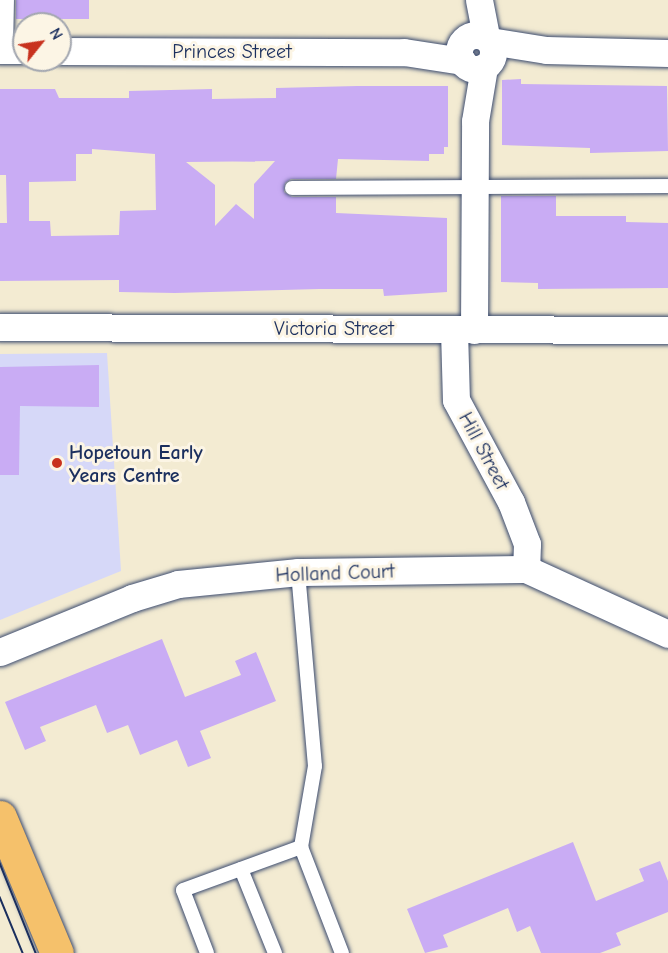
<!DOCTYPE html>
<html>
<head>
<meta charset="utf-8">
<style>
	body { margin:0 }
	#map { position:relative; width:668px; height:953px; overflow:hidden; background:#f3ebd2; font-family:"Comic Neue",sans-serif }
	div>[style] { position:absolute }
	.built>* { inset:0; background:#d6d8f8 }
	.building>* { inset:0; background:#c9acf4 }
	.roads { filter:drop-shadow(0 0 2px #3b4b6f) drop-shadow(0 0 2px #3b4b6f) }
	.lane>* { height:14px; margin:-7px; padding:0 7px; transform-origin:7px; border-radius:7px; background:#fff }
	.street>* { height:27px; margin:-13.5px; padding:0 13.5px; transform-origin:13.5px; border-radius:13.5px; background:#fff }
	.street>.ring { margin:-13.5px; padding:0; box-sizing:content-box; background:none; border:27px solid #fff; border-radius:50% }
	.highway>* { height:33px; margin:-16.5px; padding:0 16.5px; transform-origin:16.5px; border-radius:16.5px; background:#f5c16b }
	.tram>* { height:1.5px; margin:-0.75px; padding:0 0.75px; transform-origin:0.75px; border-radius:0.75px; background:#1b2f5e }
	.dots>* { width:16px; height:16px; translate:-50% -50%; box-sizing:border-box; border:3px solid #fcf5e5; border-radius:50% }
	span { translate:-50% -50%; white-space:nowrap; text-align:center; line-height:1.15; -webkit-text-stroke:6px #fcf5e5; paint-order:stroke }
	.street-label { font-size:20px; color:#1b2f5e }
	.poi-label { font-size:20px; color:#1b2f5e; font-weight:700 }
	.left { translate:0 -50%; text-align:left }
	.north { position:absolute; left:12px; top:12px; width:60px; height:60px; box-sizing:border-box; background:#fcf5e5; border:2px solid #a2a6af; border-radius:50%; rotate:60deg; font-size:16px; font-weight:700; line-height:24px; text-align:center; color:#1b2f5e }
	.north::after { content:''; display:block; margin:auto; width:21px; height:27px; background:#c8321e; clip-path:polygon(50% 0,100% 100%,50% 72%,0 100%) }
</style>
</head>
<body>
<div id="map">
	<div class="built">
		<i style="clip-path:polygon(107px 353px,121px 571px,0 620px,0 354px)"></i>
	</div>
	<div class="building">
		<i style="clip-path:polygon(16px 0,89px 0,89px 19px,16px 19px)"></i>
		<i style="clip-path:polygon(521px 79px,521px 84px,667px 86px,668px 151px,590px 153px,590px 148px,502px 145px,502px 80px)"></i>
		<i style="clip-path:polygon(evenodd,357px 86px,448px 86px,448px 147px,444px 147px,444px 154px,429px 154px,429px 161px,338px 159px,336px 179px,291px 179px,285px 183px,284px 192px,292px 197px,336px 197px,336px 213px,447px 218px,447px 292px,384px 296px,383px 289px,319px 289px,175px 293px,119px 292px,119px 280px,0 281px,0 223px,7px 223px,6px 175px,0 175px,0 89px,55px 89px,59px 98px,129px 98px,129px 91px,212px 89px,212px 99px,276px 98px,276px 88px,357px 86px,92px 149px,155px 154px,156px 210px,120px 211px,119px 235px,51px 236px,50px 221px,29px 221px,29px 182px,76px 181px,76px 154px,92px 154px,92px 149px,357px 86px,275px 161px,254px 184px,254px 219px,236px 204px,215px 226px,215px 185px,186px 162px,275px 161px)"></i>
		<i style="clip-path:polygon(501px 196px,556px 196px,556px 216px,626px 216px,626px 222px,668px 223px,668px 288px,538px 289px,538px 283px,501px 282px)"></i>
		<i style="clip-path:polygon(99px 365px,99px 407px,20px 406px,19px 475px,0 475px,0 367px)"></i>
		<i style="clip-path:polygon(162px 639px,185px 697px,241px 675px,235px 661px,256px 652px,276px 701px,200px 731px,211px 758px,188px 767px,177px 740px,140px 755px,128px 725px,107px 733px,96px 705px,40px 727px,46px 741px,25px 750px,5px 702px)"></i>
		<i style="clip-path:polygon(573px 842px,596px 901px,644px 881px,639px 869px,660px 861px,668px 881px,668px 912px,616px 933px,621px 945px,600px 953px,541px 953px,530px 926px,517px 932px,508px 908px,443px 935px,448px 947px,425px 953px,407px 909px)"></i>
	</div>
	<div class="roads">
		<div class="lane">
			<i style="left:6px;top:50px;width:50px;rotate:-88.9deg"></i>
			<i style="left:292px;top:188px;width:376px;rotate:-0.3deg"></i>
			<i style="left:298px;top:572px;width:195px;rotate:85deg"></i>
			<i style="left:315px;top:766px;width:82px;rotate:99.8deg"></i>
			<i style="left:301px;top:847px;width:114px;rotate:68.9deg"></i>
			<i style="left:241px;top:869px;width:91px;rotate:68deg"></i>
			<i style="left:207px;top:953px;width:67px;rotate:-110.9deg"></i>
			<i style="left:183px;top:890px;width:126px;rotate:-20deg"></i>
		</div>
		<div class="street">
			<i style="left:479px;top:0;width:38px;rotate:79deg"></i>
			<i class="ring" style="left:459px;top:35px;width:7px;height:7px"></i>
			<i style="left:490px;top:41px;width:57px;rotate:9.1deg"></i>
			<i style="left:546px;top:50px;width:122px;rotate:1.4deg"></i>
			<i style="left:0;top:50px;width:24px"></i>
			<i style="left:60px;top:51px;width:344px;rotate:0.2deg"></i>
			<i style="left:404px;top:52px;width:59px;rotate:8.8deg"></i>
			<i style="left:0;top:327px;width:668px;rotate:0.26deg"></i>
			<i style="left:454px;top:330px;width:70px;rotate:88.4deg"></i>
			<i style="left:456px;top:400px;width:116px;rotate:61.7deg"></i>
			<i style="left:511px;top:502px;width:45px;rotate:69.1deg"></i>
			<i style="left:527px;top:544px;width:25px;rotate:92deg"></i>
			<i style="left:474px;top:330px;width:209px;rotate:-89.7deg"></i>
			<i style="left:475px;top:121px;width:55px;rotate:-80.5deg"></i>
			<i style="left:0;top:652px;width:143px;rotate:-22.2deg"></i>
			<i style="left:132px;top:598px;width:48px;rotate:-16.9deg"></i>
			<i style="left:178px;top:584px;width:121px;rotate:-5.7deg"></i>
			<i style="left:298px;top:572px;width:228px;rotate:-0.8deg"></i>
			<i style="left:526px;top:569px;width:156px;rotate:24.6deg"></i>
		</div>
		<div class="highway">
			<i style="left:0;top:817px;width:147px;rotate:67.3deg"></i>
		</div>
	</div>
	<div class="tram">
		<i style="left:0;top:863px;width:97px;rotate:68.2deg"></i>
		<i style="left:0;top:897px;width:61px;rotate:67.7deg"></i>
	</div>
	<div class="dots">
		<i style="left:57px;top:463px;background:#c8321e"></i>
	</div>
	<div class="street-label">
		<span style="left:232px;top:51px">Princes Street</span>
		<span style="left:334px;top:328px">Victoria Street</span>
		<span style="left:484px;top:451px;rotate:62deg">Hill Street</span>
		<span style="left:335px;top:573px;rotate:-2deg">Holland Court</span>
	</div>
	<div class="poi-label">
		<span class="left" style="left:69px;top:464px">Hopetoun Early<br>Years Centre</span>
	</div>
	<div class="north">N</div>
</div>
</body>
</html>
